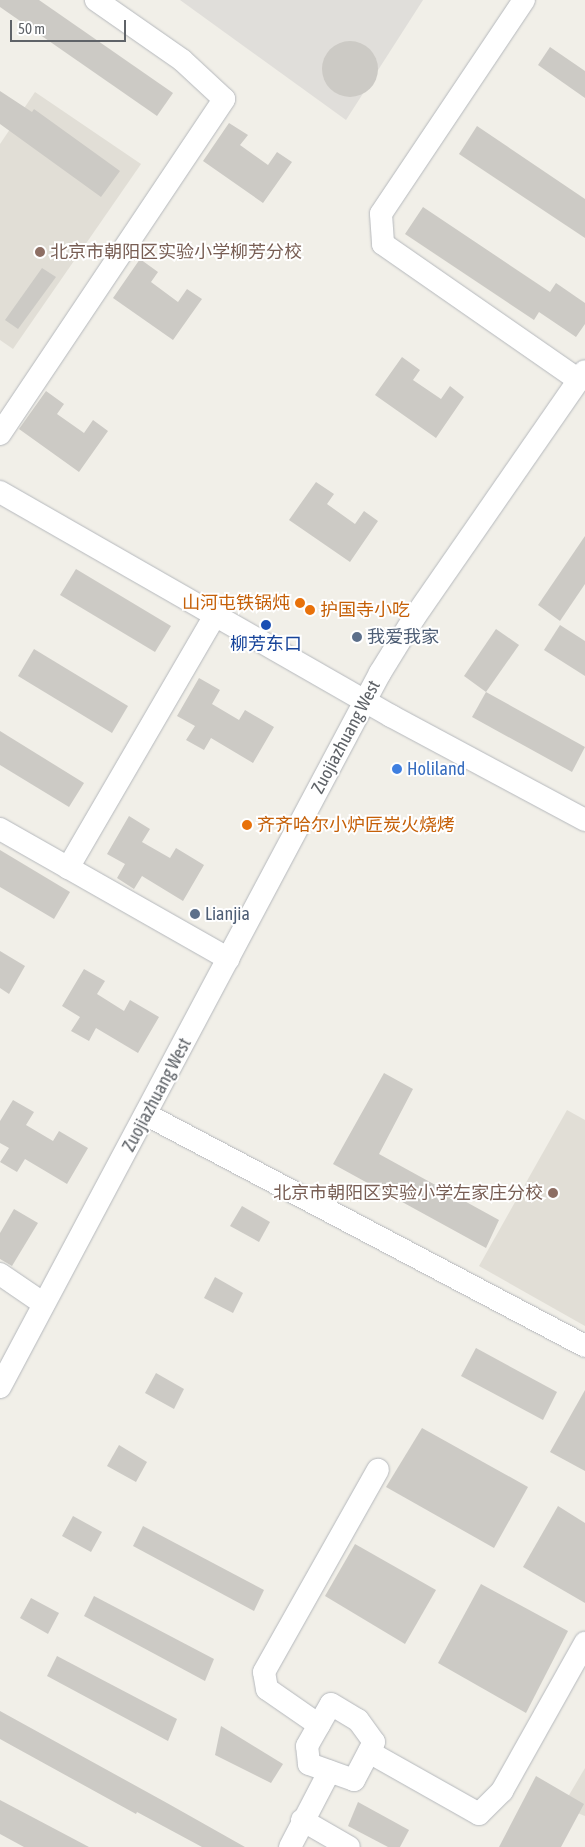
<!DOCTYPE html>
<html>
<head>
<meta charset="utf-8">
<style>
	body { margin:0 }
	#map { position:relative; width:585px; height:1847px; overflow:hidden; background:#f1efe8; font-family:"Asap Condensed","Noto Sans SC",sans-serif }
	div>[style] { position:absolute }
	.industrial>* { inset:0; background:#e0deda }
	.education>* { inset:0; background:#e1ded6 }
	.building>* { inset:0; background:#cccac5 }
	.round { border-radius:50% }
	.roads { filter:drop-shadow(0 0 1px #b5b8bc) drop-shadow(0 0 1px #b5b8bc) }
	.minor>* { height:22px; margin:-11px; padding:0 11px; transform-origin:11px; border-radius:11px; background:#fff }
	.dots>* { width:14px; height:14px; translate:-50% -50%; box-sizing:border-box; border:2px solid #fff; border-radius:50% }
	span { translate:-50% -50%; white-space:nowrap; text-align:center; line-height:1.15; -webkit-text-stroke:4px #fff; paint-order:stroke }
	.education-label { font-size:18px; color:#785e54 }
	.left { translate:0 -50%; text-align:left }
	.right { translate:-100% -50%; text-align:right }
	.food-label { font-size:18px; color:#c56008 }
	.service-label { font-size:18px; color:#4e5e75 }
	.transit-label { font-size:18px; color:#164399 }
	.street-label { font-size:18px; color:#5f6368 }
	.shop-label { font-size:18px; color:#366cbe }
	.scale { position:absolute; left:10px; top:20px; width:116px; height:22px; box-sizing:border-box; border:2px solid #5f6368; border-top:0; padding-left:6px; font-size:15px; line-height:18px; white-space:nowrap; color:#5f6368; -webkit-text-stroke:4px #fff; paint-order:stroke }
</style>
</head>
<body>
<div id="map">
	<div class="industrial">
		<i style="clip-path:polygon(180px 0,423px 0,346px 120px)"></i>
	</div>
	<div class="education">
		<i style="clip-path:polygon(35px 92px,141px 164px,13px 349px,0 340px,0 144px)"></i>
		<i style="clip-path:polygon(567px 1110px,585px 1120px,585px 1326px,479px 1266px)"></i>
		<i style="clip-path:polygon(585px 1768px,585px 1816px,562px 1807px)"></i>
	</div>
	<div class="building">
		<i style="clip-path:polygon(0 0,39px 0,173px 93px,157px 116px,0 7px)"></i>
		<i class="round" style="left:322px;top:41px;width:56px;height:56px"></i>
		<i style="clip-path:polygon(550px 47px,585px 71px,585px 98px,538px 65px)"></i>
		<i style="clip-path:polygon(0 91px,32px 112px,34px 109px,120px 171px,101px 197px,0 124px)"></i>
		<i style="clip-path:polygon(229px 123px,248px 135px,240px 145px,268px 165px,277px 152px,292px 162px,263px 203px,203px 161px)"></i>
		<i style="clip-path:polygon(477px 126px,585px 199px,585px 238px,459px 154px)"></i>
		<i style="clip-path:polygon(423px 207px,550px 292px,556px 283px,585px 303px,585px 324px,576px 337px,539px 312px,534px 320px,405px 234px)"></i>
		<i style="clip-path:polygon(140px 259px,158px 272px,151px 282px,178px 302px,187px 289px,202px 299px,173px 340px,113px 298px)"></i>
		<i style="clip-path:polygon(42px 268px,56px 277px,18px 329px,5px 320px)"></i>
		<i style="clip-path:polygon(402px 357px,420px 370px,413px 380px,441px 399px,450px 386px,464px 397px,436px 438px,375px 395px)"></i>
		<i style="clip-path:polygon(46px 391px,64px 404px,57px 414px,84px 433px,93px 420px,108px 431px,79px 472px,19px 429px)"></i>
		<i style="clip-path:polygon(316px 482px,334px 494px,327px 504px,355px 524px,364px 511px,378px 521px,350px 562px,289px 520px)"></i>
		<i style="clip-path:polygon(585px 536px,585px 584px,560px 621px,538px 605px)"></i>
		<i style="clip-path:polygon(76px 569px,171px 626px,155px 652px,60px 595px)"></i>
		<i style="clip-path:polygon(560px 625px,585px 641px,585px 676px,544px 650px)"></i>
		<i style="clip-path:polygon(496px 629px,519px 645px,486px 692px,464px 676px)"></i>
		<i style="clip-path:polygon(34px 649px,128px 706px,112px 733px,18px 676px)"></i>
		<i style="clip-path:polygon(199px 678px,220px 690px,212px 704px,239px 720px,245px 710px,274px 727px,253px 763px,211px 738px,204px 750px,186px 740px,195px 726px,177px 716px)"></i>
		<i style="clip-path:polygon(486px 692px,585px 747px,572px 772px,472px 717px)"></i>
		<i style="clip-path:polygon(0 731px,84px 783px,69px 807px,0 765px)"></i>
		<i style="clip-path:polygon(129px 816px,150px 829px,142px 842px,170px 858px,176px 848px,204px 865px,183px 901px,142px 876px,134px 889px,117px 878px,125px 864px,107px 854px)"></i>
		<i style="clip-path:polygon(0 850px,70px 892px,54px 919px,0 887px)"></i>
		<i style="clip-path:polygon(0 951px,25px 966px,9px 994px,0 988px)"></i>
		<i style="clip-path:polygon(84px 969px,105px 981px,97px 994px,124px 1011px,130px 1000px,159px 1017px,138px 1053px,96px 1028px,89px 1041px,71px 1031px,80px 1017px,62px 1006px)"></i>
		<i style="clip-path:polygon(384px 1073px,413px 1089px,379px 1154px,499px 1220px,486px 1248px,333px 1164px)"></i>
		<i style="clip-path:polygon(13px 1100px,34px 1112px,26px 1125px,53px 1141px,59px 1131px,88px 1148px,67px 1184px,25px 1159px,17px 1172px,0 1162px,9px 1148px,0 1143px,0 1121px)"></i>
		<i style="clip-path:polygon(242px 1206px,270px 1222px,259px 1242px,230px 1226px)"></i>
		<i style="clip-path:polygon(14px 1209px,38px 1223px,12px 1266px,0 1259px,0 1233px)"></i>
		<i style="clip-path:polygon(215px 1277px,243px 1293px,233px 1313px,204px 1298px)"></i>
		<i style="clip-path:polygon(476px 1348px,557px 1392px,543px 1420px,461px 1376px)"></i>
		<i style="clip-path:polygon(156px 1373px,184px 1389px,174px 1409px,145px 1393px)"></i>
		<i style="clip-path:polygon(585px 1390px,585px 1471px,550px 1452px)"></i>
		<i style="clip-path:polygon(422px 1428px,528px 1487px,494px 1548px,386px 1487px)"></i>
		<i style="clip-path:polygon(119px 1445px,147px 1462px,136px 1482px,107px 1466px)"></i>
		<i style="clip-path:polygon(558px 1506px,585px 1523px,585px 1603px,523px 1567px)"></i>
		<i style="clip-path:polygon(73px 1516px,102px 1532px,91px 1552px,62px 1536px)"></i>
		<i style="clip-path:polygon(143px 1526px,264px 1590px,254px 1611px,133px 1546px)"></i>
		<i style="clip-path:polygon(355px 1544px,436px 1590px,405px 1644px,325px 1596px)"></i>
		<i style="clip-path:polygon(481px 1584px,568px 1631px,526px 1713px,438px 1663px)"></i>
		<i style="clip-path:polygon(94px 1596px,214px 1659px,205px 1681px,84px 1616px)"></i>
		<i style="clip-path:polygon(31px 1598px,59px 1613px,48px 1634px,20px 1618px)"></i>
		<i style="clip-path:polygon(57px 1656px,177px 1719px,168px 1741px,47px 1676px)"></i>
		<i style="clip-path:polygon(0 1711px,167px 1803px,245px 1847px,202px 1847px,137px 1812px,136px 1814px,0 1739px)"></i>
		<i style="clip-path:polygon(221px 1726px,283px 1764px,271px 1783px,215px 1755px)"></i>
		<i style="clip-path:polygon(536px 1776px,584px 1804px,561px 1847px,499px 1847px)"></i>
		<i style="clip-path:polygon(0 1800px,89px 1847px,24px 1847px,0 1834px)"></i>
		<i style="clip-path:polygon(358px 1802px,409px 1830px,400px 1847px,388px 1847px,348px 1826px)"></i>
	</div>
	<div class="roads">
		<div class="minor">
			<i style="left:524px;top:0;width:257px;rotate:123.8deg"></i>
			<i style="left:381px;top:214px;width:30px;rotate:86deg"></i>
			<i style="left:383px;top:244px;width:239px;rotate:34.8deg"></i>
			<i style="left:0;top:434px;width:403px;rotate:-56.2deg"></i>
			<i style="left:224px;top:99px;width:57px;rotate:-137.1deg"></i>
			<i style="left:182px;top:60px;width:105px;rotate:-145.1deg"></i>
			<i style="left:0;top:492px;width:451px;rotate:29.8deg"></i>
			<i style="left:391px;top:716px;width:220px;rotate:28.2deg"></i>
			<i style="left:0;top:829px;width:263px;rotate:29.6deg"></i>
			<i style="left:68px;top:868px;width:293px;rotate:-59.8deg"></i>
			<i style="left:147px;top:1115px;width:495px;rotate:27.8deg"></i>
			<i style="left:0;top:1274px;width:53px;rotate:34.3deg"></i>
			<i style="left:0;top:1387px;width:809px;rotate:-61.98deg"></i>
			<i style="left:380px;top:673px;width:65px;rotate:-58.3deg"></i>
			<i style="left:414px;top:618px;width:300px;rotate:-55.3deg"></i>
			<i style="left:331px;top:1704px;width:31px;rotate:31deg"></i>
			<i style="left:358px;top:1720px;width:27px;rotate:54deg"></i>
			<i style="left:374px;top:1742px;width:43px;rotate:117.8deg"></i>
			<i style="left:354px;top:1780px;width:48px;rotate:-160.4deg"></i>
			<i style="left:309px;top:1764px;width:18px;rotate:-96deg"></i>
			<i style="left:307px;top:1746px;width:48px;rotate:-60.3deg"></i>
			<i style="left:319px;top:1725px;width:63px;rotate:-145.3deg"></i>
			<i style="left:267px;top:1689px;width:17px;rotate:-100deg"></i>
			<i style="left:264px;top:1672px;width:232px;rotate:-60.6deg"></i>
			<i style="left:369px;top:1752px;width:126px;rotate:29.4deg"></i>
			<i style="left:479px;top:1814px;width:33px;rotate:-45deg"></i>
			<i style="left:502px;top:1791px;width:170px;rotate:-60.7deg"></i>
			<i style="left:302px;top:1820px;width:54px;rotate:29.9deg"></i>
			<i style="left:290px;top:1847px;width:85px;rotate:-62.5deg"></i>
		</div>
	</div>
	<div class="dots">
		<i style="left:40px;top:252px;background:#8d6e63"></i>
		<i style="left:300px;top:603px;background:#e8710a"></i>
		<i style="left:310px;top:610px;background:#e8710a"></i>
		<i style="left:266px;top:625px;background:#1a4fb4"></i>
		<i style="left:357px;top:637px;background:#5c6f8a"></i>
		<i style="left:397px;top:769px;background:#3f7fe0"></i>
		<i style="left:247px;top:825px;background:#e8710a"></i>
		<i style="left:195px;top:914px;background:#5c6f8a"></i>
		<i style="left:553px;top:1193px;background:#8d6e63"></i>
	</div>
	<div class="education-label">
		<span class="left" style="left:50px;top:252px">北京市朝阳区实验小学柳芳分校</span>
		<span class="right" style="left:543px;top:1193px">北京市朝阳区实验小学左家庄分校</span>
	</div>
	<div class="food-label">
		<span class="right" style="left:290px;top:603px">山河屯铁锅炖</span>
		<span class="left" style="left:320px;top:610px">护国寺小吃</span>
		<span class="left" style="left:257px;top:825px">齐齐哈尔小炉匠炭火烧烤</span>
	</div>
	<div class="service-label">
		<span class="left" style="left:367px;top:637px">我爱我家</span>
		<span class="left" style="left:205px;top:914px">Lianjia</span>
	</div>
	<div class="transit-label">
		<span style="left:266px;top:644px">柳芳东口</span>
	</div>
	<div class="street-label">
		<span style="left:346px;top:737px;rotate:-62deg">Zuojiazhuang West</span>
		<span style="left:157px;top:1095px;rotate:-62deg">Zuojiazhuang West</span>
	</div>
	<div class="shop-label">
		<span class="left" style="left:407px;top:769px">Holiland</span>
	</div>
	<div class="scale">50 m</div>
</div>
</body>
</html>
